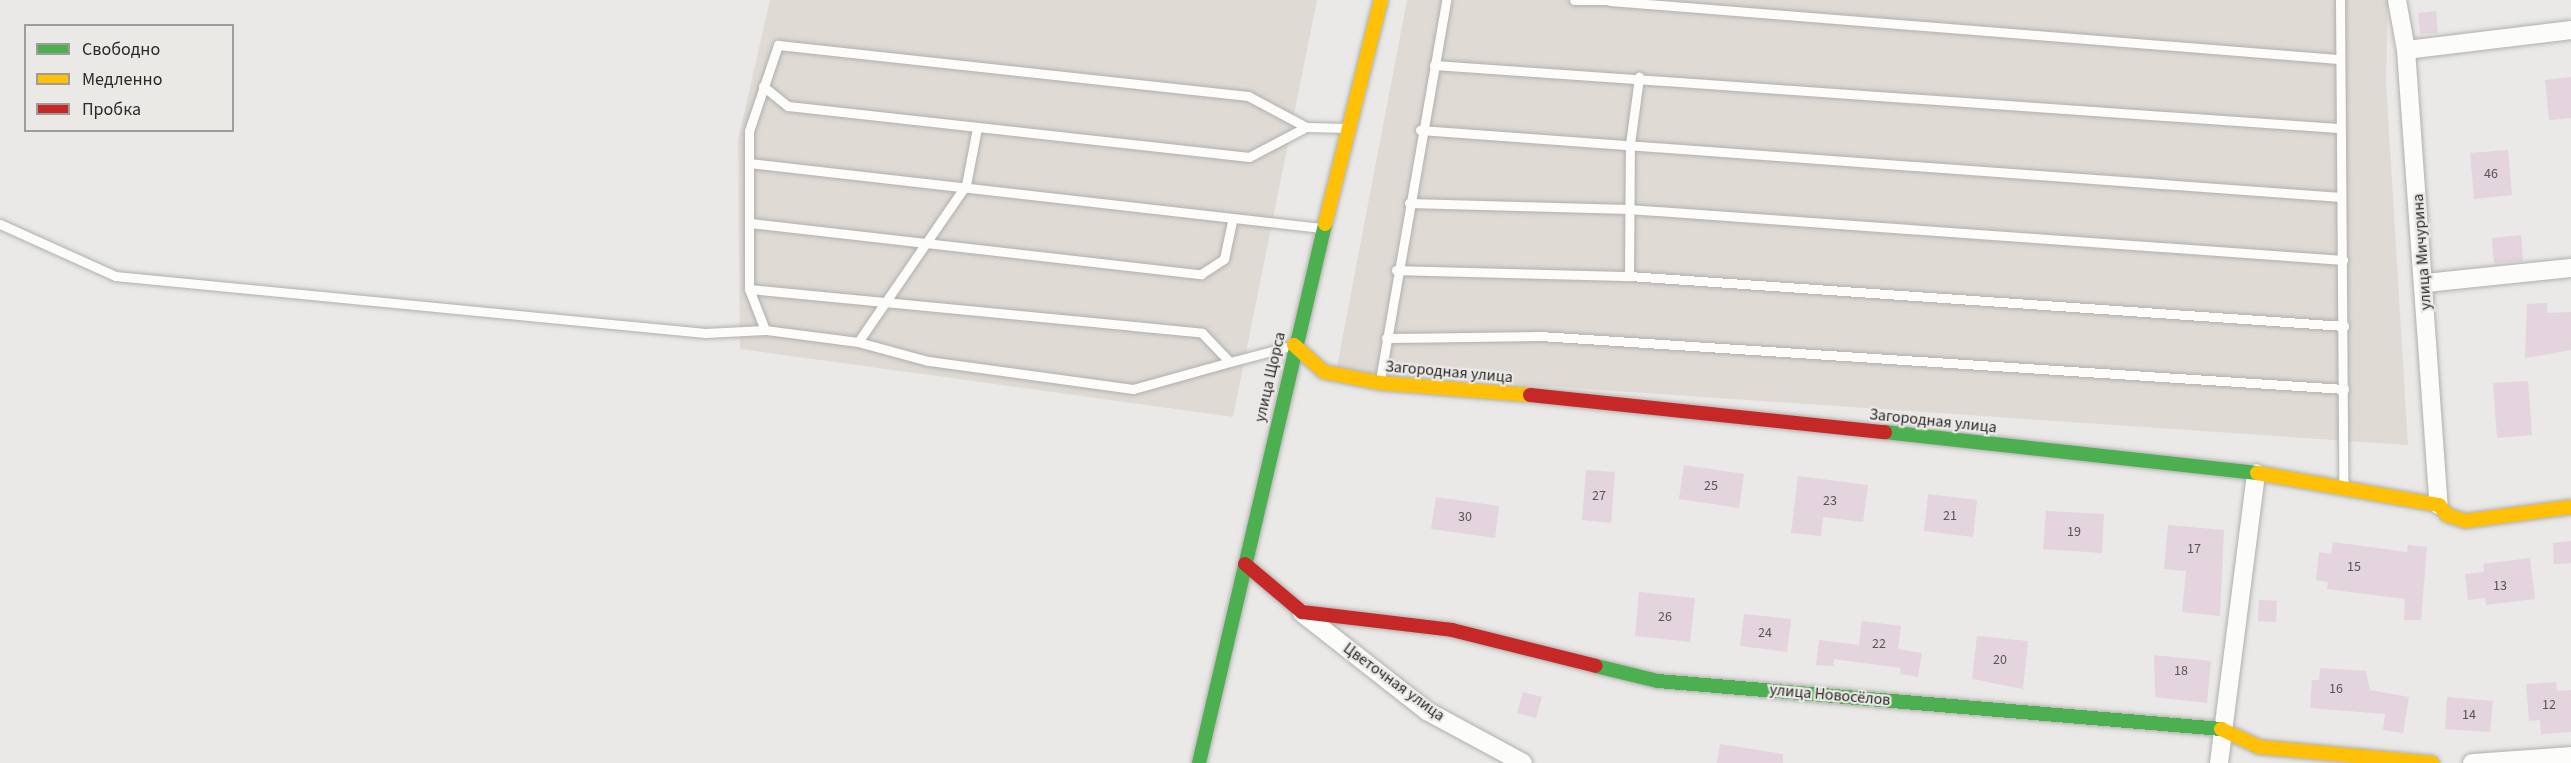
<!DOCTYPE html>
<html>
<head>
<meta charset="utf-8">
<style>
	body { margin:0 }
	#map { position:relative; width:2571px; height:763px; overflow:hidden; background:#eae9e7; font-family:"Source Sans 3",sans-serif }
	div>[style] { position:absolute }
	.built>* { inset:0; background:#dfdad4 }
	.building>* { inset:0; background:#e3d4dd }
	.roads { filter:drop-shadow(0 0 2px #b0b0ae) drop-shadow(0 0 2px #b0b0ae) }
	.lane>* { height:9px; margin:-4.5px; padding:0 4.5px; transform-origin:4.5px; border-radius:4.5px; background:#fcfcfb }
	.street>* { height:18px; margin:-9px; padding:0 9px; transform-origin:9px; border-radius:9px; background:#fcfcfb }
	.fast>* { height:14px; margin:-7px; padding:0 7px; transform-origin:7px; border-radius:7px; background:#4caf50 }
	.slow>* { height:14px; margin:-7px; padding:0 7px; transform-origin:7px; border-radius:7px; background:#ffc107 }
	.jam>* { height:14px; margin:-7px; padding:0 7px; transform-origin:7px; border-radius:7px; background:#c62828 }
	span { translate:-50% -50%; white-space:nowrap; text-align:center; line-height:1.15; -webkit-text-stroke:4.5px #ebe9e6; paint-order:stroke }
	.number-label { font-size:14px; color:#595456 }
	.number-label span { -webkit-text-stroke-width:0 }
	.street-label { font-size:16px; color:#2b2a29 }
	.legend { position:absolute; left:24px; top:24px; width:210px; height:108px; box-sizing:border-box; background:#ebe9e6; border:2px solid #9e9d9a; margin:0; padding:8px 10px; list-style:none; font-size:18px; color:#2b2a29 }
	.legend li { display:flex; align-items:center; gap:12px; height:30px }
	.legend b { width:30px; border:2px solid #9e9d9a }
</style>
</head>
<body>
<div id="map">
	<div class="built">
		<i style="clip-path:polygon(770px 0,1317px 0,1233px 417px,740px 349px,738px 140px)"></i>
		<i style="clip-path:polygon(1407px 0,2388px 0,2386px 82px,2408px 445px,1336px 372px)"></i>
	</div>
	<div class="building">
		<i style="clip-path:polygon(2436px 11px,2438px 33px,2420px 34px,2418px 13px)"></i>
		<i style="clip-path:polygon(2571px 77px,2571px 118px,2549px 120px,2545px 80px)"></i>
		<i style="clip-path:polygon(2508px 150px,2512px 195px,2474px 199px,2470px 153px)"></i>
		<i style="clip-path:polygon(2521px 235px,2523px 261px,2494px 263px,2492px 238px)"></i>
		<i style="clip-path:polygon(2547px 303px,2547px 313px,2571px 312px,2571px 350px,2525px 358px,2527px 304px)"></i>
		<i style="clip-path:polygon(2528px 381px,2532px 435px,2497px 438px,2493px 383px)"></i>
		<i style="clip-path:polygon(1684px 465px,1744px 474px,1739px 508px,1679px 499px)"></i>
		<i style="clip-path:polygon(1586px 470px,1615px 472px,1611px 523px,1582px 520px)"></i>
		<i style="clip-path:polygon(1798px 476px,1868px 485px,1863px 522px,1823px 517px,1821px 536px,1791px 533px)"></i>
		<i style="clip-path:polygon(1928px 494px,1977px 500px,1973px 537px,1924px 531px)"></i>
		<i style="clip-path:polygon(1436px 497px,1499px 506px,1495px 538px,1431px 529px)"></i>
		<i style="clip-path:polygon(2046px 511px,2104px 514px,2102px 553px,2043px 549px)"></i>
		<i style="clip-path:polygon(2168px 525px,2224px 530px,2220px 616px,2182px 612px,2186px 571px,2164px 569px)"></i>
		<i style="clip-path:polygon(2571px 541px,2571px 563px,2554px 564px,2553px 543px)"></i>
		<i style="clip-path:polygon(2333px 542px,2407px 552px,2408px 545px,2427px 547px,2421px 620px,2404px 620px,2405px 599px,2327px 589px,2328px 582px,2316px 580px,2319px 552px,2331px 554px)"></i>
		<i style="clip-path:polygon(2530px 558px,2535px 599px,2486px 605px,2485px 598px,2468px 600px,2465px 574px,2484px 572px,2483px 564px)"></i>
		<i style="clip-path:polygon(1639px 592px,1695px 598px,1690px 642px,1635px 636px)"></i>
		<i style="clip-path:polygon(2259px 600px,2277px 601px,2276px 622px,2258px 621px)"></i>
		<i style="clip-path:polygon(1744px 614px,1791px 619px,1787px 652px,1740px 646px)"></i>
		<i style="clip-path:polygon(1862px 621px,1901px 626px,1898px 649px,1922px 653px,1918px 677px,1900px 674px,1901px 668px,1834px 659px,1834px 666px,1816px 665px,1819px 640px,1859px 645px)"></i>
		<i style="clip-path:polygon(1977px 636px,2028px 641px,2023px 689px,1972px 679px)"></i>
		<i style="clip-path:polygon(2154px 655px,2211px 661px,2207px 703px,2155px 697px)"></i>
		<i style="clip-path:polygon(2320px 668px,2366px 671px,2370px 690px,2409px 697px,2403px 733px,2383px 730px,2385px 714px,2310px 708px,2312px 680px,2319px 680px)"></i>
		<i style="clip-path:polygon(2556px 682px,2557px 691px,2571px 690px,2571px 732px,2541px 734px,2540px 720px,2529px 721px,2526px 684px)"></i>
		<i style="clip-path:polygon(1523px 692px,1542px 697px,1536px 718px,1517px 713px)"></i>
		<i style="clip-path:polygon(2447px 697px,2493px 701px,2490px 732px,2445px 729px)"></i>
		<i style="clip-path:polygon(1720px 744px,1783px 754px,1783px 763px,1717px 763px)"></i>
	</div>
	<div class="roads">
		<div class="lane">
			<i style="left:1574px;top:0;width:36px"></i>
			<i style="left:2340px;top:0;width:486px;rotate:89.6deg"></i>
			<i style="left:1610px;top:1px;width:730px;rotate:4.56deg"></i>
			<i style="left:1434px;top:65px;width:906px;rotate:3.99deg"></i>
			<i style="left:763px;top:86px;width:32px;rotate:39deg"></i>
			<i style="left:788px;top:106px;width:464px;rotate:6.3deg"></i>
			<i style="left:1249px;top:157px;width:64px;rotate:-27.8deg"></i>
			<i style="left:1420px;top:130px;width:923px;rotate:4.16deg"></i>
			<i style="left:749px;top:163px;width:576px;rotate:6.48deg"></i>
			<i style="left:1409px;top:203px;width:219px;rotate:1.6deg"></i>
			<i style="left:1628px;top:209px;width:717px;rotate:4.08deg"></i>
			<i style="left:750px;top:223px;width:454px;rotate:6.5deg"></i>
			<i style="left:1201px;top:274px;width:27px;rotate:-33deg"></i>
			<i style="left:1224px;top:259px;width:40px;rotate:-78deg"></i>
			<i style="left:0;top:224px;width:126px;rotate:24.3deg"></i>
			<i style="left:115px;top:276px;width:593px;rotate:5.52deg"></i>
			<i style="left:705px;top:333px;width:60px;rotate:-2.9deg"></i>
			<i style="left:1396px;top:270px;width:233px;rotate:1.5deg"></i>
			<i style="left:1629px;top:276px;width:717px;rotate:4deg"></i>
			<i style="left:1629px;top:276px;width:132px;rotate:-89.6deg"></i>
			<i style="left:1630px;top:144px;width:68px;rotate:-82.3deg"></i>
			<i style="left:749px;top:289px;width:455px;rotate:5.5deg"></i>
			<i style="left:1202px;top:333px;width:40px;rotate:46deg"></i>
			<i style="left:1230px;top:362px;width:63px;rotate:-14.7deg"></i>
			<i style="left:1386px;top:338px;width:154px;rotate:-0.7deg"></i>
			<i style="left:1540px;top:336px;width:806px;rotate:3.77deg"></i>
			<i style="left:858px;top:342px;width:191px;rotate:-55.5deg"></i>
			<i style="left:966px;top:185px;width:58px;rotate:-79.1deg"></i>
			<i style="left:1230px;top:362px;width:101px;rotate:164.4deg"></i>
			<i style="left:1133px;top:389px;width:207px;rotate:-172.2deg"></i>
			<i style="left:928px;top:361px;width:73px;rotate:-164.8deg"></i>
			<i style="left:858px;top:342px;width:94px;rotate:-172.6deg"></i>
			<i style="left:765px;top:330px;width:44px;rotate:-111.3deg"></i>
			<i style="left:749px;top:289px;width:158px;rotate:-90deg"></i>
			<i style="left:749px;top:131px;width:91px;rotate:-71.4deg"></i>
			<i style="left:778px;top:45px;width:473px;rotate:6.2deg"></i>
			<i style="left:1248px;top:96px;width:66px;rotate:28.1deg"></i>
			<i style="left:1306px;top:127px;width:41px;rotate:1.4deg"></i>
			<i style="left:1380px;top:380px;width:386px;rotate:-80.1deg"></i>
		</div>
		<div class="street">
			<i style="left:2397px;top:0;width:51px;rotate:79.8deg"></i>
			<i style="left:2406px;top:50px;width:456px;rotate:85.9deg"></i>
			<i style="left:2406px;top:50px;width:166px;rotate:-6.9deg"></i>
			<i style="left:2425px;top:283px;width:147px;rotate:-5.9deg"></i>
			<i style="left:1302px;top:613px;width:159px;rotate:38.1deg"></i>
			<i style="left:1427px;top:711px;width:109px;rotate:28.4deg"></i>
			<i style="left:2219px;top:763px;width:292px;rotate:-82.7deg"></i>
			<i style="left:2472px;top:763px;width:99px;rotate:-4deg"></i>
		</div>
		<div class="fast">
			<i style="left:1885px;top:432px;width:374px;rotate:6.3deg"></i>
			<i style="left:1596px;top:666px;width:64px;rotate:13.6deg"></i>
			<i style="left:1658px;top:681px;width:565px;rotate:4.87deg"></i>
			<i style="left:1199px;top:763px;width:554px;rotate:-76.84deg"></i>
		</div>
		<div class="slow">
			<i style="left:1325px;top:224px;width:231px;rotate:-76deg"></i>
			<i style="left:1294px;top:345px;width:40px;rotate:42deg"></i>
			<i style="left:1324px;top:372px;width:57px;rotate:11.1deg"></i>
			<i style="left:1380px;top:383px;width:150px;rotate:4.6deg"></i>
			<i style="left:2257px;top:473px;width:185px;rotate:10deg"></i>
			<i style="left:2439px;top:505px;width:13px;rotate:51deg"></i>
			<i style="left:2447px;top:515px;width:19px;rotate:18deg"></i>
			<i style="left:2465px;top:521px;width:107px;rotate:-7.5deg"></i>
			<i style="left:2221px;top:729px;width:42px;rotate:25.3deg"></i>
			<i style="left:2259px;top:747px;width:174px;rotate:5.3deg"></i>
		</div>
		<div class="jam">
			<i style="left:1530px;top:395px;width:357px;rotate:6deg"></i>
			<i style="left:1245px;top:564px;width:75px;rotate:40.1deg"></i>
			<i style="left:1302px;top:612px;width:151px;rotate:6.8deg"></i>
			<i style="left:1452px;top:630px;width:148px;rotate:14deg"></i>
		</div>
	</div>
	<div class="number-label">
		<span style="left:2491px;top:174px">46</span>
		<span style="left:1711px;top:486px">25</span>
		<span style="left:1599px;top:496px">27</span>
		<span style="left:1830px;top:501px">23</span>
		<span style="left:1950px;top:516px">21</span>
		<span style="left:1465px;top:517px">30</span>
		<span style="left:2074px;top:532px">19</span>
		<span style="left:2194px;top:549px">17</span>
		<span style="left:2354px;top:567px">15</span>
		<span style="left:2500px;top:586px">13</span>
		<span style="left:1665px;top:617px">26</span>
		<span style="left:1765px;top:633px">24</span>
		<span style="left:1879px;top:644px">22</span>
		<span style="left:2000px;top:660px">20</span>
		<span style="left:2181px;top:671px">18</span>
		<span style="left:2336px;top:689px">16</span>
		<span style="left:2549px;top:705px">12</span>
		<span style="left:2469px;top:715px">14</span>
	</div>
	<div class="street-label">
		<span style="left:2422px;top:252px;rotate:-94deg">улица Мичурина</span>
		<span style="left:1449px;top:372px;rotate:5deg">Загородная улица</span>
		<span style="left:1270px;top:377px;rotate:-77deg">улица Щорса</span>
		<span style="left:1933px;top:421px;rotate:6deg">Загородная улица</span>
		<span style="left:1394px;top:682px;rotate:36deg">Цветочная улица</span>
		<span style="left:1830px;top:695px;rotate:5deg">улица Новосёлов</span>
	</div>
	<ul class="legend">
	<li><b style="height:8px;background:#4caf50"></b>Свободно</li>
	<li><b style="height:8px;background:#ffc107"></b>Медленно</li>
	<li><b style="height:8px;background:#c62828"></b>Пробка</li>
	</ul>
</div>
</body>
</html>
